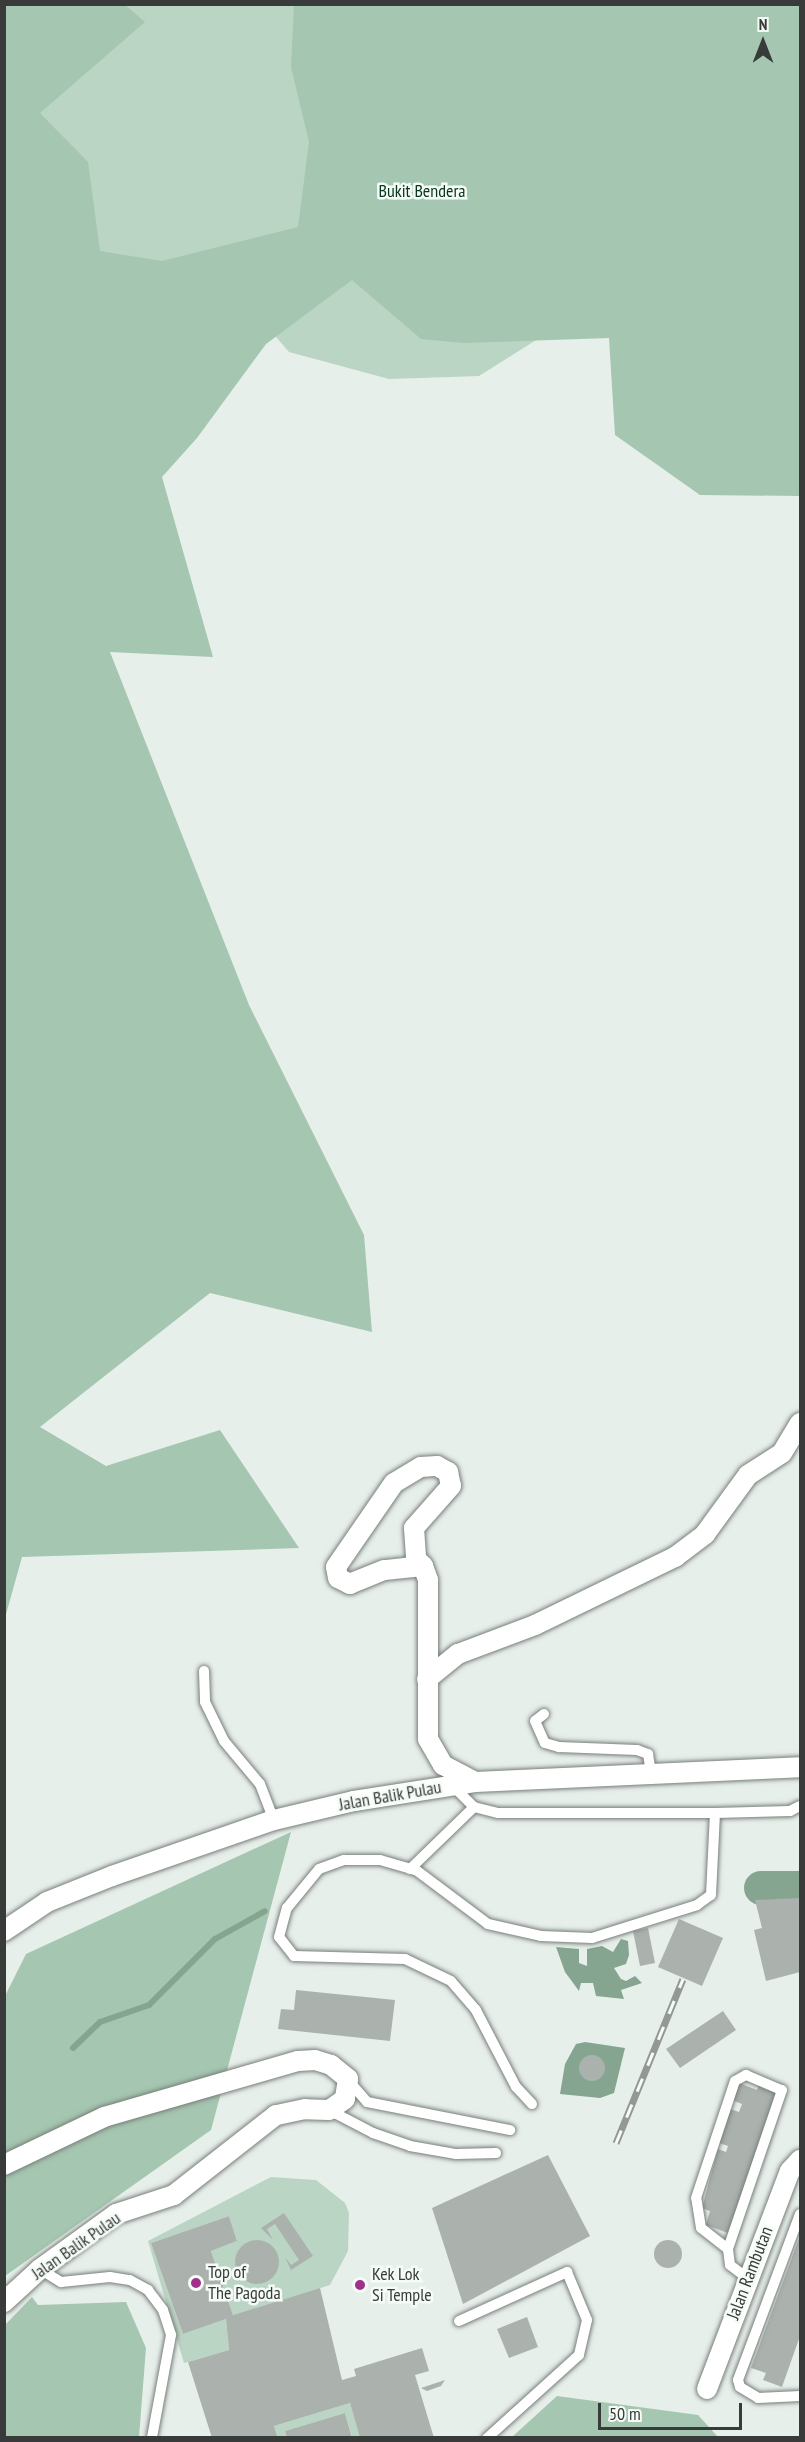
<!DOCTYPE html>
<html>
<head>
<meta charset="utf-8">
<style>
	body { margin:0 }
	#map { position:relative; width:805px; height:2442px; overflow:hidden; background:#e7efea; font-family:"PT Sans Narrow",sans-serif }
	div>[style] { position:absolute }
	.green>* { inset:0; background:#bad5c3 }
	.forest>* { inset:0; background:#a5c6b0 }
	.water>* { inset:0; background:#85a590 }
	.stream>* { height:6px; margin:-3px; padding:0 3px; transform-origin:3px; border-radius:3px; background:#85a590 }
	.river>* { height:34px; margin:-17px; padding:0 17px; transform-origin:17px; border-radius:17px; background:#85a590 }
	.building>* { inset:0; background:#abb2ad }
	.round { border-radius:50% }
	.roads { filter:drop-shadow(0 0 2px #787f7a) drop-shadow(0 0 2px #787f7a) }
	.service>* { height:10px; margin:-5px; padding:0 5px; transform-origin:5px; border-radius:5px; background:#fff }
	.minor>* { height:20px; margin:-10px; padding:0 10px; transform-origin:10px; border-radius:10px; background:#fff }
	.rail>* { height:7px; margin-top:-3.5px; transform-origin:0; background:repeating-linear-gradient(90deg,#f5fcf7 0 14px,#939895 0 28px); box-sizing:border-box; border-block:2px solid #939895 }
	.dots>* { width:16px; height:16px; translate:-50% -50%; box-sizing:border-box; border:3px solid #f5fcf7; border-radius:50% }
	span { translate:-50% -50%; white-space:nowrap; text-align:center; line-height:1.15; -webkit-text-stroke:5px #f5fcf7; paint-order:stroke }
	.park-label { font-size:18px; color:#09341e }
	.street-label { font-size:18px; color:#383b39 }
	.poi-label { font-size:18px; color:#383b39 }
	.left { translate:0 -50%; text-align:left }
	.frame { position:absolute; inset:0; border:6px solid #383b39; pointer-events:none }
	.north { position:absolute; left:733px; top:12px; width:60px; height:60px; -webkit-text-stroke:4px #f5fcf7; paint-order:stroke; rotate:0deg; font-size:16px; font-weight:700; line-height:24px; text-align:center; color:#383b39 }
	.north::after { content:''; display:block; margin:auto; width:21px; height:27px; background:#383b39; clip-path:polygon(50% 0,100% 100%,50% 72%,0 100%) }
	.scale { position:absolute; left:598px; top:2403px; width:144px; height:27px; box-sizing:border-box; border:3px solid #383b39; border-top:0; padding-left:8px; font-size:18px; line-height:21px; white-space:nowrap; color:#383b39; -webkit-text-stroke:4px #f5fcf7; paint-order:stroke }
</style>
</head>
<body>
<div id="map">
	<div class="green">
		<i style="clip-path:polygon(5px 5px,800px 5px,555px 328px,479px 376px,389px 379px,289px 352px,247px 303px,85px 307px)"></i>
		<i style="clip-path:polygon(271px 2177px,316px 2180px,345px 2203px,349px 2213px,348px 2251px,330px 2285px,233px 2315px,211px 2251px,237px 2241px,229px 2216px,151px 2243px,183px 2334px,226px 2319px,229px 2350px,184px 2363px,148px 2241px)"></i>
		<i style="clip-path:polygon(350px 2403px,360px 2437px,352px 2437px,345px 2413px,285px 2431px,287px 2437px,278px 2437px,274px 2426px)"></i>
	</div>
	<div class="forest">
		<i style="clip-path:polygon(5px 4px,125px 5px,145px 22px,40px 113px,88px 162px,100px 251px,162px 261px,298px 227px,309px 142px,291px 67px,294px 5px,800px 5px,800px 496px,700px 495px,615px 435px,609px 338px,464px 343px,421px 339px,352px 280px,266px 344px,197px 438px,162px 477px,213px 657px,110px 652px,249px 1005px,364px 1235px,372px 1332px,210px 1293px,40px 1427px,106px 1466px,220px 1430px,299px 1548px,22px 1557px,5px 1618px)"></i>
		<i style="clip-path:polygon(291px 1832px,211px 2130px,5px 2276px,5px 1996px,26px 1954px)"></i>
		<i style="clip-path:polygon(32px 2297px,38px 2305px,126px 2302px,146px 2348px,139px 2437px,5px 2437px,5px 2325px)"></i>
		<i style="clip-path:polygon(557px 2396px,698px 2415px,718px 2437px,512px 2437px)"></i>
	</div>
	<div class="water">
		<i style="clip-path:polygon(621px 1939px,628px 1941px,629px 1955px,626px 1964px,614px 1968px,621px 1979px,626px 1981px,635px 1976px,642px 1983px,621px 1990px,624px 1999px,596px 1996px,593px 1983px,581px 1983px,579px 1991px,565px 1972px,556px 1947px,579px 1949px,579px 1963px,587px 1966px,587px 1949px,602px 1946px,613px 1952px)"></i>
		<i style="clip-path:polygon(585px 2042px,625px 2048px,614px 2093px,600px 2098px,560px 2094px,565px 2064px,576px 2044px)"></i>
	</div>
	<div class="stream">
		<i style="left:73px;top:2048px;width:37px;rotate:-44deg"></i>
		<i style="left:100px;top:2022px;width:52px;rotate:-19.1deg"></i>
		<i style="left:149px;top:2005px;width:93px;rotate:-45deg"></i>
		<i style="left:215px;top:1939px;width:57px;rotate:-29.2deg"></i>
	</div>
	<div class="river">
		<i style="left:761px;top:1888px;width:39px"></i>
	</div>
	<div class="building">
		<i style="clip-path:polygon(800px 1898px,800px 1972px,766px 1981px,754px 1930px,762px 1928px,755px 1900px)"></i>
		<i style="clip-path:polygon(679px 1919px,723px 1938px,702px 1986px,658px 1967px)"></i>
		<i style="clip-path:polygon(648px 1928px,655px 1963px,640px 1966px,633px 1931px)"></i>
		<i style="clip-path:polygon(296px 1990px,395px 2000px,390px 2041px,278px 2029px,281px 2009px,294px 2010px)"></i>
		<i style="clip-path:polygon(723px 2011px,736px 2030px,680px 2068px,666px 2049px)"></i>
		<i class="round" style="left:579px;top:2055px;width:26px;height:26px"></i>
		<i style="clip-path:polygon(739px 2083px,757px 2090px,759px 2084px,778px 2090px,728px 2233px,706px 2225px,710px 2211px,702px 2208px,718px 2149px,726px 2152px,728px 2146px,719px 2143px,730px 2109px,739px 2112px,742px 2104px,732px 2100px)"></i>
		<i style="clip-path:polygon(548px 2155px,590px 2236px,463px 2304px,432px 2208px)"></i>
		<i style="clip-path:polygon(284px 2213px,313px 2256px,291px 2270px,285px 2257px,291px 2265px,299px 2260px,275px 2224px,267px 2229px,273px 2240px,261px 2228px)"></i>
		<i style="clip-path:polygon(229px 2216px,237px 2241px,211px 2251px,233px 2315px,320px 2288px,342px 2380px,356px 2376px,354px 2369px,422px 2348px,429px 2371px,415px 2375px,434px 2438px,360px 2438px,350px 2403px,274px 2426px,278px 2438px,212px 2438px,188px 2362px,229px 2350px,226px 2319px,183px 2334px,151px 2243px)"></i>
		<i style="clip-path:polygon(800px 2236px,800px 2336px,782px 2387px,763px 2380px,766px 2373px,751px 2368px)"></i>
		<i class="round" style="left:235px;top:2240px;width:44px;height:44px"></i>
		<i class="round" style="left:654px;top:2240px;width:28px;height:28px"></i>
		<i style="clip-path:polygon(527px 2317px,538px 2347px,509px 2358px,497px 2329px)"></i>
		<i style="clip-path:polygon(445px 2380px,441px 2386px,427px 2391px,421px 2388px)"></i>
		<i style="clip-path:polygon(345px 2413px,352px 2438px,287px 2438px,285px 2431px)"></i>
	</div>
	<div class="roads">
		<div class="service">
			<i style="left:204px;top:1671px;width:31px;rotate:88deg"></i>
			<i style="left:205px;top:1702px;width:43px;rotate:64deg"></i>
			<i style="left:224px;top:1741px;width:56px;rotate:50.1deg"></i>
			<i style="left:260px;top:1784px;width:39px;rotate:69deg"></i>
			<i style="left:544px;top:1714px;width:11px;rotate:142deg"></i>
			<i style="left:535px;top:1721px;width:24px;rotate:66deg"></i>
			<i style="left:545px;top:1743px;width:15px;rotate:16deg"></i>
			<i style="left:559px;top:1747px;width:78px;rotate:2.2deg"></i>
			<i style="left:637px;top:1750px;width:12px;rotate:20deg"></i>
			<i style="left:648px;top:1754px;width:20px;rotate:81deg"></i>
			<i style="left:452px;top:1785px;width:31px;rotate:45deg"></i>
			<i style="left:474px;top:1807px;width:25px;rotate:14deg"></i>
			<i style="left:498px;top:1813px;width:217px"></i>
			<i style="left:715px;top:1813px;width:75px;rotate:-1.5deg"></i>
			<i style="left:790px;top:1811px;width:11px;rotate:-27deg"></i>
			<i style="left:410px;top:1869px;width:89px;rotate:-44.1deg"></i>
			<i style="left:348px;top:2080px;width:29px;rotate:49deg"></i>
			<i style="left:367px;top:2102px;width:146px;rotate:11.1deg"></i>
			<i style="left:532px;top:2104px;width:23px;rotate:-133deg"></i>
			<i style="left:516px;top:2087px;width:87px;rotate:-117.5deg"></i>
			<i style="left:476px;top:2010px;width:38px;rotate:-131deg"></i>
			<i style="left:451px;top:1981px;width:51px;rotate:-154.4deg"></i>
			<i style="left:405px;top:1959px;width:111px;rotate:-178.5deg"></i>
			<i style="left:294px;top:1956px;width:24px;rotate:-128deg"></i>
			<i style="left:279px;top:1937px;width:30px;rotate:-75deg"></i>
			<i style="left:287px;top:1908px;width:50px;rotate:-50.6deg"></i>
			<i style="left:319px;top:1869px;width:27px;rotate:-20deg"></i>
			<i style="left:344px;top:1860px;width:36px"></i>
			<i style="left:380px;top:1860px;width:37px;rotate:16deg"></i>
			<i style="left:416px;top:1870px;width:90px;rotate:36.9deg"></i>
			<i style="left:488px;top:1924px;width:54px;rotate:12.8deg"></i>
			<i style="left:541px;top:1936px;width:51px;rotate:2.2deg"></i>
			<i style="left:592px;top:1938px;width:110px;rotate:-17.4deg"></i>
			<i style="left:697px;top:1905px;width:17px;rotate:-36deg"></i>
			<i style="left:711px;top:1895px;width:82px;rotate:-87.2deg"></i>
			<i style="left:329px;top:2110px;width:50px;rotate:27.6deg"></i>
			<i style="left:373px;top:2133px;width:39px;rotate:19deg"></i>
			<i style="left:410px;top:2146px;width:47px;rotate:9.9deg"></i>
			<i style="left:456px;top:2154px;width:40px;rotate:-1.4deg"></i>
			<i style="left:800px;top:2214px;width:177px;rotate:110.5deg"></i>
			<i style="left:738px;top:2380px;width:7px;rotate:74deg"></i>
			<i style="left:740px;top:2387px;width:21px;rotate:31deg"></i>
			<i style="left:758px;top:2398px;width:42px;rotate:-2.7deg"></i>
			<i style="left:728px;top:2249px;width:34px;rotate:-142deg"></i>
			<i style="left:701px;top:2228px;width:30px;rotate:-99deg"></i>
			<i style="left:696px;top:2198px;width:123px;rotate:-71.6deg"></i>
			<i style="left:735px;top:2081px;width:13px;rotate:-29deg"></i>
			<i style="left:746px;top:2075px;width:39px;rotate:23deg"></i>
			<i style="left:782px;top:2090px;width:168px;rotate:108.8deg"></i>
			<i style="left:728px;top:2249px;width:16px;rotate:83deg"></i>
			<i style="left:730px;top:2265px;width:21px;rotate:37deg"></i>
			<i style="left:40px;top:2269px;width:25px;rotate:32deg"></i>
			<i style="left:61px;top:2282px;width:49px;rotate:-5.8deg"></i>
			<i style="left:110px;top:2277px;width:20px;rotate:9deg"></i>
			<i style="left:130px;top:2280px;width:21px;rotate:29deg"></i>
			<i style="left:148px;top:2290px;width:25px;rotate:53deg"></i>
			<i style="left:163px;top:2310px;width:26px;rotate:72deg"></i>
			<i style="left:171px;top:2335px;width:105px;rotate:100.5deg"></i>
			<i style="left:459px;top:2321px;width:119px;rotate:-24.4deg"></i>
			<i style="left:567px;top:2272px;width:52px;rotate:67.4deg"></i>
			<i style="left:587px;top:2320px;width:36px;rotate:103deg"></i>
			<i style="left:579px;top:2355px;width:124px;rotate:137.9deg"></i>
		</div>
		<div class="minor">
			<i style="left:423px;top:1566px;width:39px;rotate:174deg"></i>
			<i style="left:384px;top:1570px;width:37px;rotate:158deg"></i>
			<i style="left:350px;top:1584px;width:13px;rotate:-153deg"></i>
			<i style="left:338px;top:1578px;width:11px;rotate:-100deg"></i>
			<i style="left:336px;top:1567px;width:102px;rotate:-55.4deg"></i>
			<i style="left:394px;top:1483px;width:31px;rotate:-31deg"></i>
			<i style="left:421px;top:1467px;width:16px;rotate:-4deg"></i>
			<i style="left:437px;top:1466px;width:13px;rotate:29deg"></i>
			<i style="left:448px;top:1472px;width:14px;rotate:78deg"></i>
			<i style="left:451px;top:1486px;width:56px;rotate:131.4deg"></i>
			<i style="left:414px;top:1528px;width:31px;rotate:86deg"></i>
			<i style="left:416px;top:1559px;width:10px;rotate:45deg"></i>
			<i style="left:423px;top:1566px;width:15px;rotate:70deg"></i>
			<i style="left:428px;top:1580px;width:159px;rotate:90deg"></i>
			<i style="left:428px;top:1739px;width:30px;rotate:60deg"></i>
			<i style="left:443px;top:1765px;width:36px;rotate:28deg"></i>
			<i style="left:427px;top:1679px;width:40px;rotate:-39deg"></i>
			<i style="left:458px;top:1654px;width:82px;rotate:-20.6deg"></i>
			<i style="left:535px;top:1625px;width:156px;rotate:-25.9deg"></i>
			<i style="left:675px;top:1557px;width:38px;rotate:-37deg"></i>
			<i style="left:705px;top:1534px;width:73px;rotate:-53.9deg"></i>
			<i style="left:748px;top:1475px;width:40px;rotate:-32.9deg"></i>
			<i style="left:782px;top:1453px;width:35px;rotate:-59deg"></i>
			<i style="left:4px;top:1931px;width:52px;rotate:-34deg"></i>
			<i style="left:47px;top:1902px;width:70px;rotate:-21.8deg"></i>
			<i style="left:112px;top:1876px;width:171px;rotate:-19.1deg"></i>
			<i style="left:274px;top:1820px;width:82px;rotate:-13.4deg"></i>
			<i style="left:354px;top:1801px;width:122px;rotate:-8.9deg"></i>
			<i style="left:475px;top:1782px;width:325px;rotate:-2.6deg"></i>
			<i style="left:4px;top:2165px;width:111px;rotate:-25.6deg"></i>
			<i style="left:104px;top:2117px;width:202px;rotate:-16.1deg"></i>
			<i style="left:298px;top:2061px;width:17px;rotate:-3deg"></i>
			<i style="left:315px;top:2060px;width:17px;rotate:17deg"></i>
			<i style="left:331px;top:2065px;width:22px;rotate:39deg"></i>
			<i style="left:348px;top:2079px;width:20px;rotate:99deg"></i>
			<i style="left:345px;top:2099px;width:19px;rotate:145deg"></i>
			<i style="left:329px;top:2110px;width:24px;rotate:-178deg"></i>
			<i style="left:305px;top:2109px;width:30px;rotate:168deg"></i>
			<i style="left:276px;top:2115px;width:130px;rotate:141.9deg"></i>
			<i style="left:174px;top:2195px;width:61px;rotate:161.9deg"></i>
			<i style="left:116px;top:2214px;width:94px;rotate:144.1deg"></i>
			<i style="left:40px;top:2269px;width:49px;rotate:137.5deg"></i>
			<i style="left:707px;top:2389px;width:233px;rotate:-69.2deg"></i>
			<i style="left:790px;top:2171px;width:15px;rotate:-48deg"></i>
		</div>
	</div>
	<div class="rail">
		<i style="left:616px;top:2143px;width:177px;rotate:-67.8deg"></i>
	</div>
	<div class="dots">
		<i style="left:196px;top:2283px;background:#a1308c"></i>
		<i style="left:360px;top:2285px;background:#a1308c"></i>
	</div>
	<div class="park-label">
		<span style="left:422px;top:191px">Bukit Bendera</span>
	</div>
	<div class="street-label">
		<span style="left:390px;top:1796px;rotate:-10deg">Jalan Balik Pulau</span>
		<span style="left:76px;top:2246px;rotate:-35deg">Jalan Balik Pulau</span>
		<span style="left:750px;top:2273px;rotate:-69deg">Jalan Rambutan</span>
	</div>
	<div class="poi-label">
		<span class="left" style="left:208px;top:2283px">Top of<br>The Pagoda</span>
		<span class="left" style="left:372px;top:2285px">Kek Lok<br>Si Temple</span>
	</div>
	<div class="frame"></div>
	<div class="north">N</div>
	<div class="scale">50 m</div>
</div>
</body>
</html>
